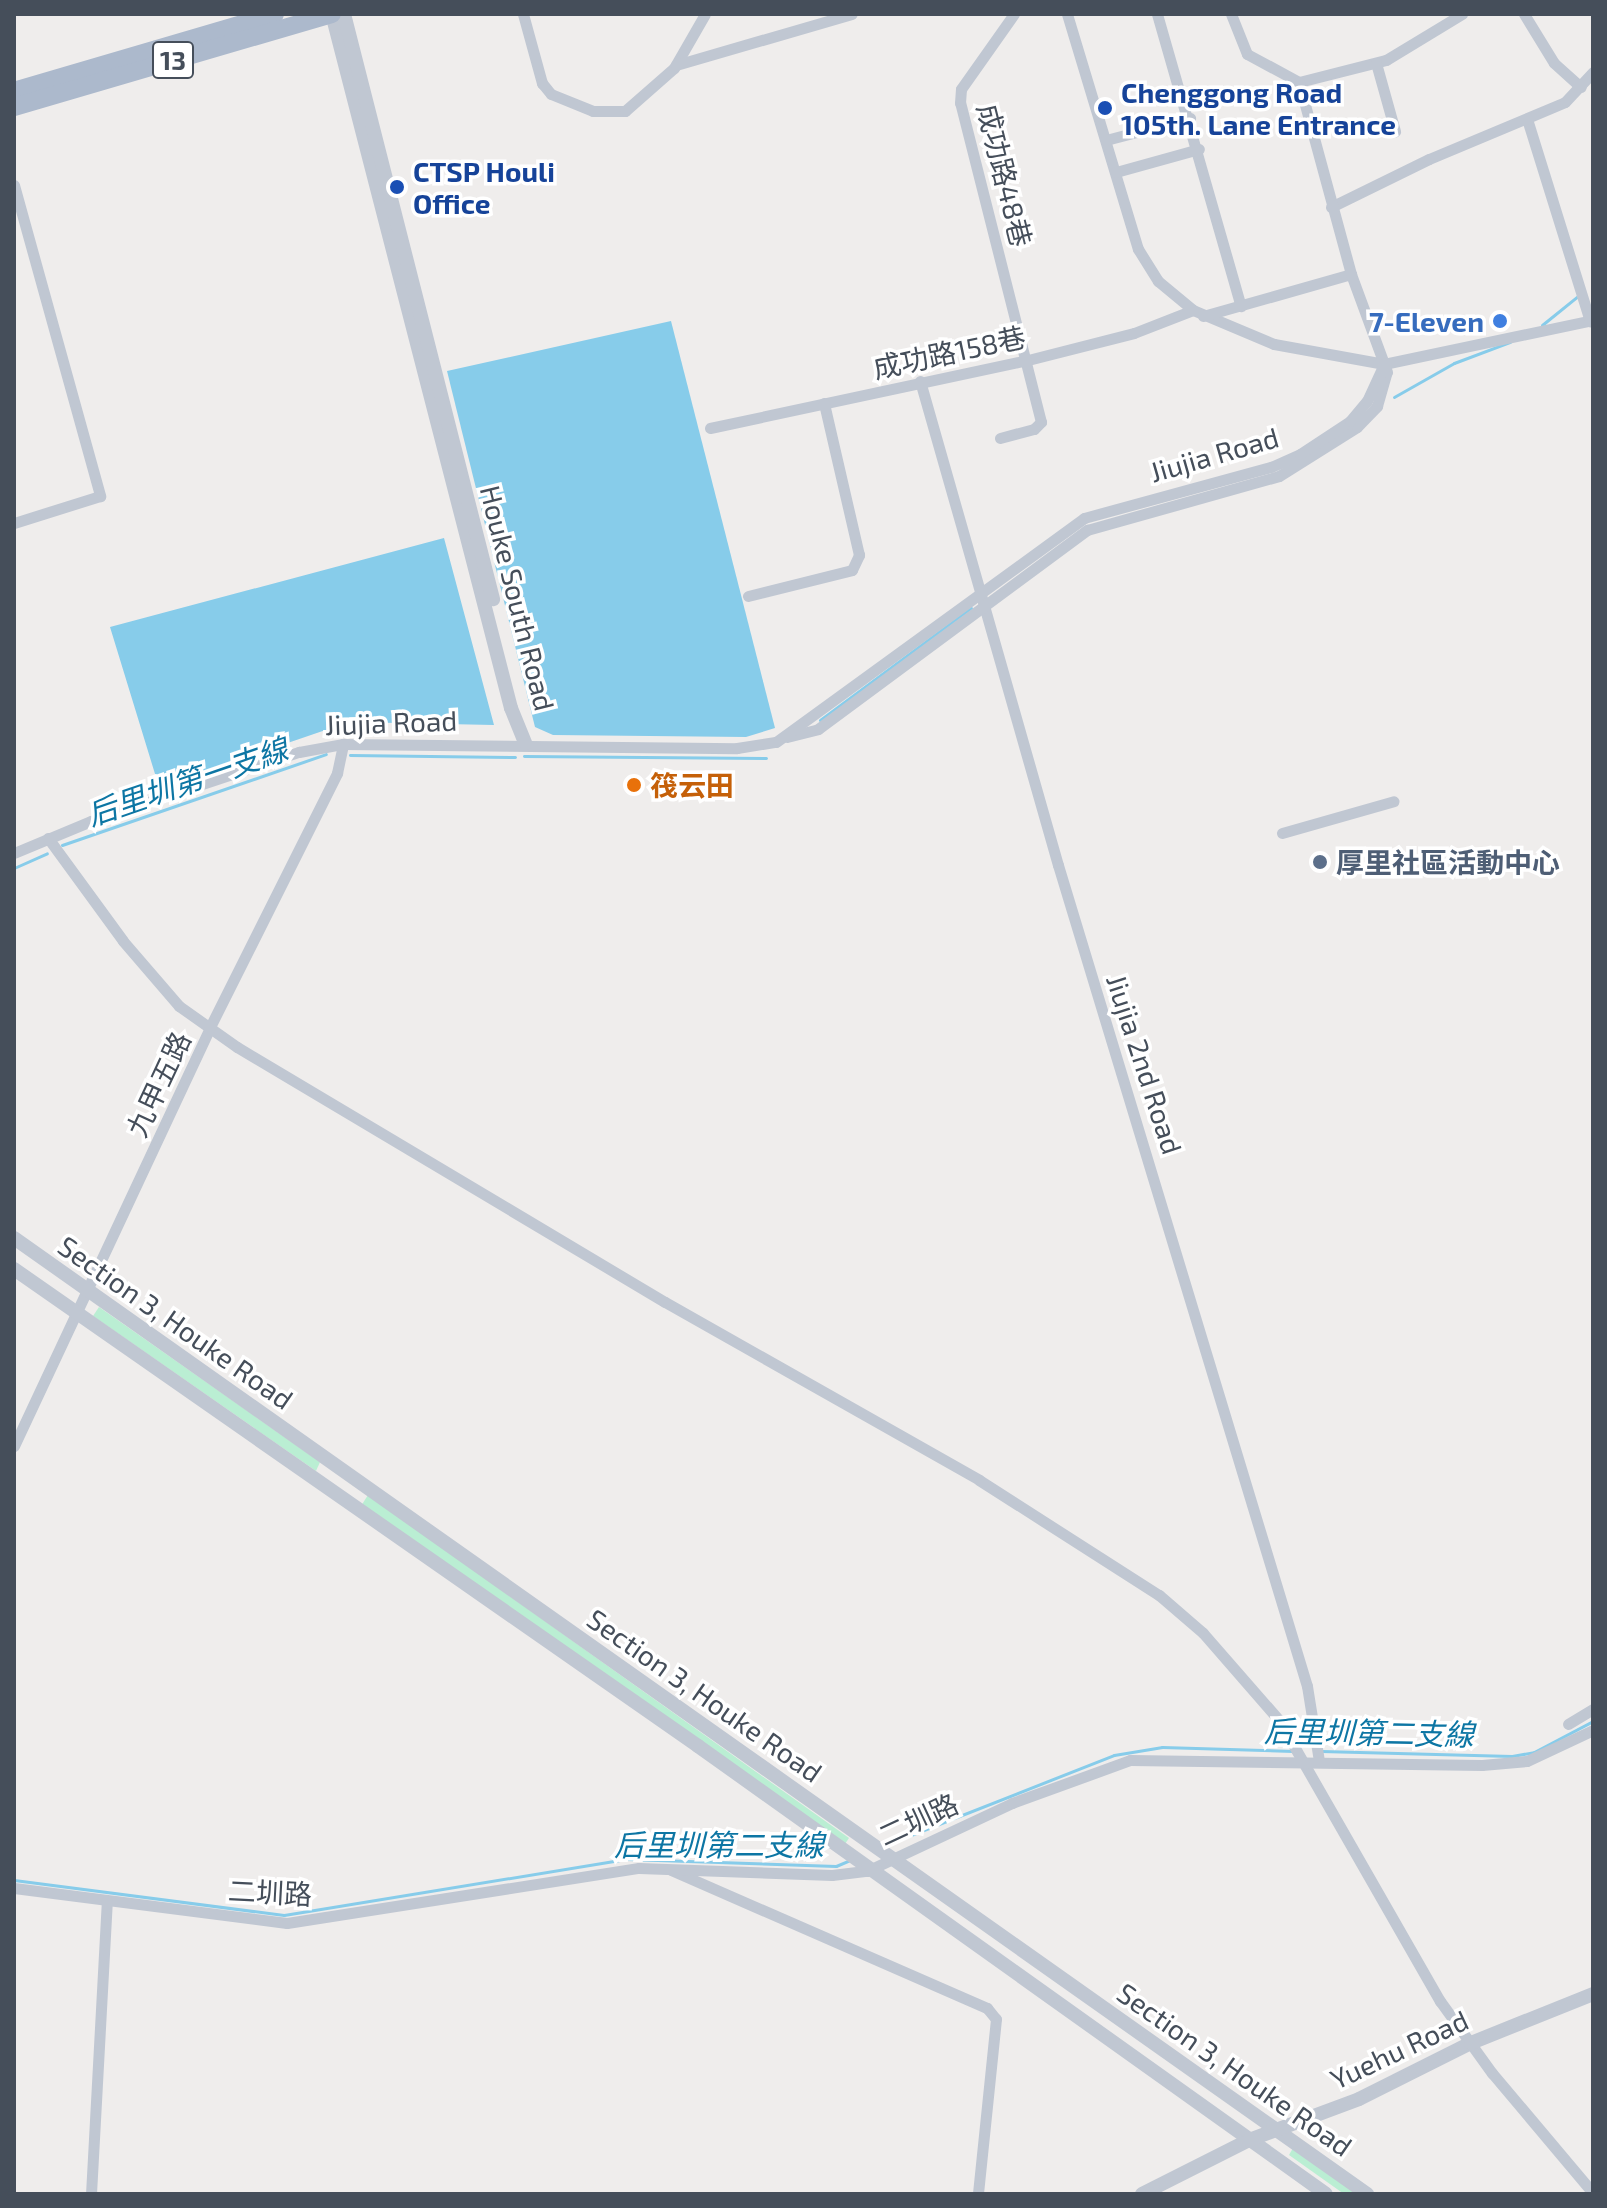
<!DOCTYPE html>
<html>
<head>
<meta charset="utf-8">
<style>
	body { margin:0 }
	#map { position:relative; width:1607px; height:2208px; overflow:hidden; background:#efedec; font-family:"Exo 2","Noto Sans TC",sans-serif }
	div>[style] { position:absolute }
	.green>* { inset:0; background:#baeed3 }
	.water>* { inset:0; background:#87ccea }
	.stream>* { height:3px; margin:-1.5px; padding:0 1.5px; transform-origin:1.5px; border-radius:1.5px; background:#87ccea }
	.minor>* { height:11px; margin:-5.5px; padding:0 5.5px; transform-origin:5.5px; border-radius:5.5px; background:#c0c7d2 }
	.tertiary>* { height:14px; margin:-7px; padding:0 7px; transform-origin:7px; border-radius:7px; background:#c0c7d2 }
	.primary>* { height:18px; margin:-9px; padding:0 9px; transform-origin:9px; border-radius:9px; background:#acb9cc }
	.dots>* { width:22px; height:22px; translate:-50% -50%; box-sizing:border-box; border:4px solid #fff; border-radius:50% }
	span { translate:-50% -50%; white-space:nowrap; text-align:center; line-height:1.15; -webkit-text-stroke:7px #fff; paint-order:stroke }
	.shield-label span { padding:2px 6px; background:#fff; border:2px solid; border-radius:6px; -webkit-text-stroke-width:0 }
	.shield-label { font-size:26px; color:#454e5a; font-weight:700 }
	.transit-label { font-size:28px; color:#164399; font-weight:700 }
	.left { translate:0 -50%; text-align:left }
	.street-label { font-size:28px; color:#454e5a }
	.shop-label { font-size:28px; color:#366cbe; font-weight:700 }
	.right { translate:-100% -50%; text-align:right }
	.food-label { font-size:28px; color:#c56008; font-weight:700 }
	.service-label { font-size:28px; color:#4e5e75; font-weight:700 }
	.water-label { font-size:30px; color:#0d76a4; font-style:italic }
	.frame { position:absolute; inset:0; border:16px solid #454e5a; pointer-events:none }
</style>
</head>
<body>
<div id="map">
	<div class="green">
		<i style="clip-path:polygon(99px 1307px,320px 1462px,316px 1471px,93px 1316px)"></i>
		<i style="clip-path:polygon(368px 1495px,849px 1838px,845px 1844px,361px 1506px)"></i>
		<i style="clip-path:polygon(1293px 2148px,1359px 2194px,1344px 2194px,1289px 2155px)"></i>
	</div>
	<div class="water">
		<i style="clip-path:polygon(671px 321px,775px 728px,746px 737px,553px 735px,535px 727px,447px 371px)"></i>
		<i style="clip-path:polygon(444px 538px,494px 725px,349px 722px,159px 787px,110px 627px)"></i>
	</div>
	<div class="stream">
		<i style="left:1542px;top:325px;width:48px;rotate:-39deg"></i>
		<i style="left:1394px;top:397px;width:69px;rotate:-29.5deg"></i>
		<i style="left:1454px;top:363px;width:60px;rotate:-20.6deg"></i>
		<i style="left:820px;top:720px;width:188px;rotate:-36.6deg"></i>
		<i style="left:350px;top:755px;width:165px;rotate:0.7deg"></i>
		<i style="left:524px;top:756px;width:242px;rotate:0.5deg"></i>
		<i style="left:62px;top:845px;width:279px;rotate:-19deg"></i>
		<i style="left:14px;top:868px;width:36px;rotate:-24deg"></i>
		<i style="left:1321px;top:1751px;width:191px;rotate:1.5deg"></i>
		<i style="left:1512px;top:1756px;width:22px;rotate:-10deg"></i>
		<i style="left:1534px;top:1752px;width:67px;rotate:-27.7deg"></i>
		<i style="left:883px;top:1846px;width:248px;rotate:-21.5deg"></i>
		<i style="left:1114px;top:1755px;width:49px;rotate:-9.5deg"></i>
		<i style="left:1162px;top:1747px;width:131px;rotate:1.7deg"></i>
		<i style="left:14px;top:1880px;width:272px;rotate:7.4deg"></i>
		<i style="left:284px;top:1915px;width:348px;rotate:-9.3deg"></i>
		<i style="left:627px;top:1859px;width:209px;rotate:1.9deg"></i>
		<i style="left:836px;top:1866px;width:15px;rotate:-23deg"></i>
	</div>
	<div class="minor">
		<i style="left:523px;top:14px;width:72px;rotate:74.6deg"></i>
		<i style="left:542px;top:83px;width:14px;rotate:51deg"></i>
		<i style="left:551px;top:94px;width:45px;rotate:22deg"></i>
		<i style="left:593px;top:111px;width:32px"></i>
		<i style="left:625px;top:111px;width:65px;rotate:-41.3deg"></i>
		<i style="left:674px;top:68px;width:62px;rotate:-60.1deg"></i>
		<i style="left:1067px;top:14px;width:245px;rotate:73.2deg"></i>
		<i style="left:1138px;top:249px;width:38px;rotate:58deg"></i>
		<i style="left:1158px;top:281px;width:45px;rotate:39.6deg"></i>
		<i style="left:1193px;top:310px;width:88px;rotate:22.8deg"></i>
		<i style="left:1274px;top:344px;width:112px;rotate:10.3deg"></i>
		<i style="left:1384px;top:364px;width:214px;rotate:-11.9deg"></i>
		<i style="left:1157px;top:14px;width:304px;rotate:74deg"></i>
		<i style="left:1231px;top:14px;width:43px;rotate:68.2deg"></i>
		<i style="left:1247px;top:54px;width:59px;rotate:28.3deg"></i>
		<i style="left:1299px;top:82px;width:90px;rotate:-14.2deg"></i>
		<i style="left:1386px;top:60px;width:89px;rotate:-31.2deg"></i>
		<i style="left:1524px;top:14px;width:57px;rotate:58.5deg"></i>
		<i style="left:1554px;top:63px;width:36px;rotate:42deg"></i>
		<i style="left:1376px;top:63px;width:71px;rotate:74.4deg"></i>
		<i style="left:676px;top:65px;width:183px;rotate:-16.2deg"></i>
		<i style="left:1527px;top:119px;width:212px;rotate:72.7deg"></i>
		<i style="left:1106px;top:140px;width:87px;rotate:-14.7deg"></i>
		<i style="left:1116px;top:172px;width:86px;rotate:-15.5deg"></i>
		<i style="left:14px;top:185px;width:323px;rotate:74.5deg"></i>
		<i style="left:100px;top:496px;width:90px;rotate:162.6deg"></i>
		<i style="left:1331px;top:207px;width:109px;rotate:-26.1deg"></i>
		<i style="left:1429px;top:159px;width:147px;rotate:-22.7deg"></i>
		<i style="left:1565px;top:102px;width:41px;rotate:-47deg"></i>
		<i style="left:1203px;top:316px;width:154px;rotate:-15.8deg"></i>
		<i style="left:920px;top:381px;width:503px;rotate:74.09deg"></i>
		<i style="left:1058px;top:865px;width:858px;rotate:73.13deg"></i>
		<i style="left:1307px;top:1686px;width:76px;rotate:80.9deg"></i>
		<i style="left:710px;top:428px;width:325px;rotate:-12.1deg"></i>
		<i style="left:1028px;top:360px;width:109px;rotate:-14.3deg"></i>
		<i style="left:1134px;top:333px;width:63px;rotate:-21.3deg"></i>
		<i style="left:1000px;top:438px;width:35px;rotate:-15deg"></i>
		<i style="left:1034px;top:429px;width:10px;rotate:-45deg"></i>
		<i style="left:1041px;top:422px;width:329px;rotate:-104.2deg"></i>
		<i style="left:960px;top:103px;width:14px;rotate:-86deg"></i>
		<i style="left:961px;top:89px;width:92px;rotate:-54.8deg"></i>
		<i style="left:748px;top:596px;width:107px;rotate:-14deg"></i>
		<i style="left:852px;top:570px;width:17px;rotate:-65deg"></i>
		<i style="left:859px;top:555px;width:156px;rotate:-103deg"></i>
		<i style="left:787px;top:737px;width:32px;rotate:-14deg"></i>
		<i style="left:818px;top:729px;width:335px;rotate:-36.5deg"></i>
		<i style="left:1087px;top:530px;width:199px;rotate:-15.7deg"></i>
		<i style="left:1279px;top:476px;width:92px;rotate:-32.1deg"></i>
		<i style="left:1357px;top:427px;width:29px;rotate:-46deg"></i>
		<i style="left:1377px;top:406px;width:35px;rotate:-74deg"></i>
		<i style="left:1387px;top:372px;width:104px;rotate:-110.2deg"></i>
		<i style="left:1351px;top:274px;width:199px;rotate:-105.2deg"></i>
		<i style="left:1282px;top:833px;width:116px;rotate:-15.9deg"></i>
		<i style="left:48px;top:838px;width:127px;rotate:53.9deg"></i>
		<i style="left:123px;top:941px;width:86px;rotate:49.3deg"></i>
		<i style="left:179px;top:1006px;width:71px;rotate:35.3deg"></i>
		<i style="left:237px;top:1047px;width:498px;rotate:30.8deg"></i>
		<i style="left:665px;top:1302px;width:361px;rotate:29.5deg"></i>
		<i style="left:979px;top:1480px;width:214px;rotate:32.6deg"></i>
		<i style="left:1159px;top:1595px;width:58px;rotate:40.8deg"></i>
		<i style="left:1203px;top:1633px;width:116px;rotate:48.9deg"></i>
		<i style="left:1279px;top:1720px;width:324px;rotate:60.2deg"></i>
		<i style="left:1440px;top:2001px;width:89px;rotate:54.2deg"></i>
		<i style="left:1492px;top:2073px;width:157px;rotate:49.9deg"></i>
		<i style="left:14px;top:853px;width:83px;rotate:-22.6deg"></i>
		<i style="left:91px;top:821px;width:219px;rotate:-18.4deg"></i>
		<i style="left:299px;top:752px;width:45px;rotate:-10.3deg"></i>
		<i style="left:343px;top:744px;width:394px;rotate:0.6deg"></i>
		<i style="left:737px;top:748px;width:39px;rotate:-9deg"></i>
		<i style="left:776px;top:742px;width:381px;rotate:-36deg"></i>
		<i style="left:1084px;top:518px;width:194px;rotate:-15.3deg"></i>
		<i style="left:1271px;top:467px;width:32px;rotate:-24deg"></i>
		<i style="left:1300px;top:454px;width:60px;rotate:-33.4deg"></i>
		<i style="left:1350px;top:421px;width:26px;rotate:-50deg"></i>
		<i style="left:1367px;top:401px;width:41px;rotate:-65.3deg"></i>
		<i style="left:14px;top:1446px;width:463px;rotate:-64.9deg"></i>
		<i style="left:210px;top:1027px;width:284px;rotate:-63.4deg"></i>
		<i style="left:337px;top:773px;width:30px;rotate:-78deg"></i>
		<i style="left:1568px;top:1724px;width:29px;rotate:-31deg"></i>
		<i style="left:671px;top:1870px;width:345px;rotate:23.6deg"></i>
		<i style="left:987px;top:2008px;width:14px;rotate:51deg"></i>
		<i style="left:996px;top:2019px;width:176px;rotate:95.9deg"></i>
		<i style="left:14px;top:1888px;width:275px;rotate:7.3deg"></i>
		<i style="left:287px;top:1923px;width:356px;rotate:-8.9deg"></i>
		<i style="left:639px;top:1868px;width:193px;rotate:2.1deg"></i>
		<i style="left:832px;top:1875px;width:35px;rotate:-7deg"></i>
		<i style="left:867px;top:1871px;width:160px;rotate:-25.1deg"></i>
		<i style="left:1012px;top:1803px;width:126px;rotate:-20deg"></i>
		<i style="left:1130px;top:1760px;width:352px;rotate:0.8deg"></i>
		<i style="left:1482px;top:1765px;width:45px;rotate:-5.1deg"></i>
		<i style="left:1527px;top:1761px;width:73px;rotate:-25.2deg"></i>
		<i style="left:91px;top:2194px;width:294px;rotate:-86.9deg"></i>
	</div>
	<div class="tertiary">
		<i style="left:332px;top:14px;width:717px;rotate:75.54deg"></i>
		<i style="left:511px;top:708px;width:38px;rotate:68deg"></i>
		<i style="left:344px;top:14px;width:604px;rotate:75.71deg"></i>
		<i style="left:14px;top:1238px;width:1657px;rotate:35.24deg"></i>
		<i style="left:14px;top:1269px;width:834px;rotate:34.89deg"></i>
		<i style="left:698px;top:1746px;width:771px;rotate:35.5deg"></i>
		<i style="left:1142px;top:2194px;width:120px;rotate:-26.8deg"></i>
		<i style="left:1249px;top:2140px;width:117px;rotate:-20.4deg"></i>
		<i style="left:1359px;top:2099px;width:125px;rotate:-26.6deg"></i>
		<i style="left:1471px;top:2043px;width:131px;rotate:-21.9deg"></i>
	</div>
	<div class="primary">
		<i style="left:14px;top:91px;width:272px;rotate:-16.4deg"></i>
		<i style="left:14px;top:107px;width:331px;rotate:-16.3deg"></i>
	</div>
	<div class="dots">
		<i style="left:1105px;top:108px;background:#1a4fb4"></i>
		<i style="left:397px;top:187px;background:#1a4fb4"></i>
		<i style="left:1500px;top:321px;background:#3f7fe0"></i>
		<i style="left:634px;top:785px;background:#e8710a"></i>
		<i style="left:1320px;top:862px;background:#5c6f8a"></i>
	</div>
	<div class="shield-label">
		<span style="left:173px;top:60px">13</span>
	</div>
	<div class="transit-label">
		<span class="left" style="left:1121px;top:108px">Chenggong Road<br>105th. Lane Entrance</span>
		<span class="left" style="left:413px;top:187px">CTSP Houli<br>Office</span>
	</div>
	<div class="street-label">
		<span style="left:1005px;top:175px;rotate:76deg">成功路48巷</span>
		<span style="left:949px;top:352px;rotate:-12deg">成功路158巷</span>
		<span style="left:1214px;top:454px;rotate:-16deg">Jiujia Road</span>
		<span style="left:518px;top:598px;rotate:76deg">Houke South Road</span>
		<span style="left:391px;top:722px;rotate:-2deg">Jiujia Road</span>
		<span style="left:1145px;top:1064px;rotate:72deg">Jiujia 2nd Road</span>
		<span style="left:158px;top:1084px;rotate:-65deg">九甲五路</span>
		<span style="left:176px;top:1322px;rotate:35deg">Section 3, Houke Road</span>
		<span style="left:705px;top:1695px;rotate:35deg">Section 3, Houke Road</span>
		<span style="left:918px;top:1819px;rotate:-25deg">二圳路</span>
		<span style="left:270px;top:1892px;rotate:3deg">二圳路</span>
		<span style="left:1399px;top:2049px;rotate:-25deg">Yuehu Road</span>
		<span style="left:1235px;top:2069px;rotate:35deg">Section 3, Houke Road</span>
	</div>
	<div class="shop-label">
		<span class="right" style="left:1484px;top:321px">7-Eleven</span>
	</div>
	<div class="food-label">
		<span class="left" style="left:650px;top:785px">筏云田</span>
	</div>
	<div class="service-label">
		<span class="left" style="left:1336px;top:862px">厚里社區活動中心</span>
	</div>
	<div class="water-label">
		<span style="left:187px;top:781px;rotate:-19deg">后里圳第一支線</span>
		<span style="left:1369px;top:1732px;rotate:1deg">后里圳第二支線</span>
		<span style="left:719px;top:1844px">后里圳第二支線</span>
	</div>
	<div class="frame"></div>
</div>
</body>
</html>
